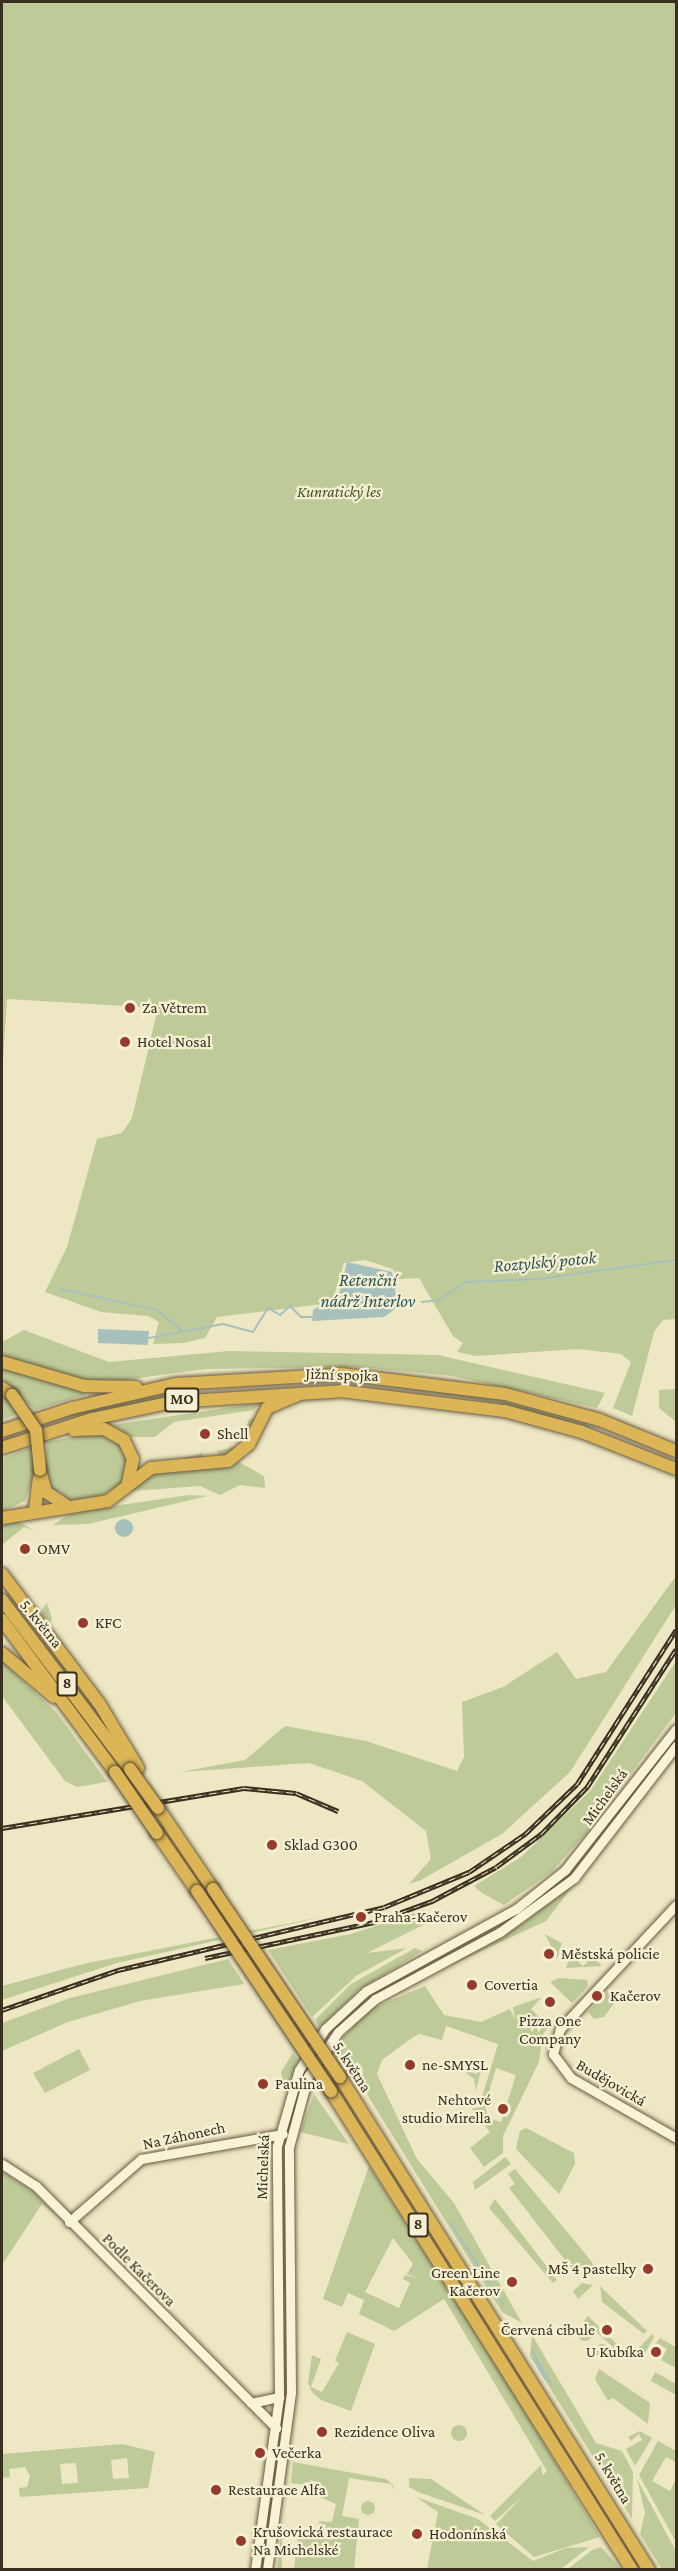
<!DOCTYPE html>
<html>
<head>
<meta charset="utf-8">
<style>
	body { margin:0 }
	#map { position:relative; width:678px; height:2571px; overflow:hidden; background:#ede7c4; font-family:"Crimson Pro",serif }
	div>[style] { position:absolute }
	.green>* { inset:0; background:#becb98 }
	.round { border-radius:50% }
	.water>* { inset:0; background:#a6c1bd }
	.stream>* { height:2px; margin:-1px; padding:0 1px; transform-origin:1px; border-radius:1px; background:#a6c1bd }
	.roads { filter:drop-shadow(0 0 2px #6a5a3e) drop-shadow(0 0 2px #6a5a3e) }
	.secondary>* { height:9px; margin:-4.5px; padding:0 4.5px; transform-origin:4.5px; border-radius:4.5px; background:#f8f3d7 }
	.highway>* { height:12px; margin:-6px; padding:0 6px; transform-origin:6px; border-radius:6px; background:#dbb556 }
	.rail>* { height:4.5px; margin-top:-2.25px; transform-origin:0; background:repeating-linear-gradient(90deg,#f5f0d3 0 7px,#382f1e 0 14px); box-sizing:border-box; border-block:2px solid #382f1e }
	.bridges { filter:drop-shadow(0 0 2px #56472f) drop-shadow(0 0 2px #56472f) }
	.highway-bridge>* { height:12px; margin:-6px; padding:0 6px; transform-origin:6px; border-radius:6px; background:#dbb556 }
	.dots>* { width:16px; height:16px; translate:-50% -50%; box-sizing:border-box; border:3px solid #f5f0d3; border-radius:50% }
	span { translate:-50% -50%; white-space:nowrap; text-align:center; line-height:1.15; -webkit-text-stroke:4.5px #f5f0d3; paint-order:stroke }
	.shield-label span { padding:2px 4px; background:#f5f0d3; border:2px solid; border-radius:4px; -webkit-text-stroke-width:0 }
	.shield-label { font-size:15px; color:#382f1e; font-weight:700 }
	.park-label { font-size:16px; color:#415425; font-style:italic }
	.poi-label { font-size:16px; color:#382f1e }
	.left { translate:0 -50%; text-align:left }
	.right { translate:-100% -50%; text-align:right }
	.street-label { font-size:16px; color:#382f1e }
	.water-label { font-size:18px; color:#2e5457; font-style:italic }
	.frame { position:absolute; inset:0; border:3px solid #382f1e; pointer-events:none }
</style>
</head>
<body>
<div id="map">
	<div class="green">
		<i style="clip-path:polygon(2px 2px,676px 2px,676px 1319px,663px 1320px,654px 1332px,632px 1416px,613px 1408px,631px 1362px,621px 1354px,578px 1349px,476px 1356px,457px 1352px,463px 1343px,453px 1336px,419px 1278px,398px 1279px,393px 1269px,365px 1260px,344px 1263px,334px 1296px,323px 1304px,217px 1317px,205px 1338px,183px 1343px,153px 1344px,159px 1322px,148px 1316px,101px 1312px,45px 1292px,67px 1247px,97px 1139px,122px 1133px,132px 1118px,158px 1008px,7px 999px,2px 1077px)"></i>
		<i style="clip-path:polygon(24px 1330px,109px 1362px,229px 1351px,438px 1355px,605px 1393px,597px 1408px,452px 1376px,358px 1367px,205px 1369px,109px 1382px,80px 1380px,2px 1357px,2px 1342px)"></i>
		<i style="clip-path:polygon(2px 1368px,84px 1392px,85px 1395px,35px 1410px,2px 1381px)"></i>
		<i style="clip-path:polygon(367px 1383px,497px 1399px,621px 1435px,497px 1403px)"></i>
		<i style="clip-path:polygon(676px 1389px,676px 1422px,659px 1408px,659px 1390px)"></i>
		<i style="clip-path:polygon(176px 1391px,177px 1395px,42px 1423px,92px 1409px)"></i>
		<i style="clip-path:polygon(2px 1395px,2px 1398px,20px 1413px,2px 1420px)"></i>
		<i style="clip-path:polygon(260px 1403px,254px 1410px,174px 1422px,155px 1437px,131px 1437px,112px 1425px)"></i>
		<i style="clip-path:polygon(258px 1416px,247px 1442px,230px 1456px,213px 1461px,167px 1463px,202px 1453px,207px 1460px,221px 1458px,217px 1451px,238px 1446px,249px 1420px)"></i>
		<i style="clip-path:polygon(98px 1432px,117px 1440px,128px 1454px,121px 1485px,94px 1499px,70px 1501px,59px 1491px,54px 1494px,46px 1473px,47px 1442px)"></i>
		<i style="clip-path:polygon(33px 1446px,34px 1477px,25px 1501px,2px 1511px,2px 1459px)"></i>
		<i style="clip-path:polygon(237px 1461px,264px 1476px,265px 1488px,240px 1485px,220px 1495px,200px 1486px,132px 1491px,142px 1475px)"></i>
		<i style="clip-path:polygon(189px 1495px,208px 1496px,88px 1524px,53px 1525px,72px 1512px)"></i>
		<i style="clip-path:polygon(14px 1519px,35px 1531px,24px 1527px,2px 1545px,2px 1526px)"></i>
		<i style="clip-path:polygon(676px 1576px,676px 1605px,570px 1772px,502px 1834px,421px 1880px,409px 1884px,431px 1859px,426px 1831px,362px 1781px,309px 1763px,180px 1772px,245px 1760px,285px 1726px,366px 1741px,457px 1771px,464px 1757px,462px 1702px,503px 1687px,557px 1652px,576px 1679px,606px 1672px)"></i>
		<i style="clip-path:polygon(47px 1603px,52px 1619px,49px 1626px,41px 1611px)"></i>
		<i style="clip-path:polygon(2px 1661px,57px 1713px,107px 1782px,77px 1787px,65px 1781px,2px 1696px)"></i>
		<i style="clip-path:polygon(676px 1661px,676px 1713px,586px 1833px,551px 1872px,504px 1905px,482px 1893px,474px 1886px,521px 1857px,591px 1790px)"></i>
		<i style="clip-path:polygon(676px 1737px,676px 1740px,601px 1837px,644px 1776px)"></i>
		<i style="clip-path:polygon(582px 1860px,562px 1883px,499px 1928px,379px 1990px,514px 1915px)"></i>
		<i style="clip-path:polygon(576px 1882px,546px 1921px,417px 1981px,523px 1923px)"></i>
		<i style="clip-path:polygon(424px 1910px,429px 1922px,367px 1953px,407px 1948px,356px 1976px,312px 2017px,268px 1950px,351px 1934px)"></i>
		<i style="clip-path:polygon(326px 1916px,117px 1963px,2px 2000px,2px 1986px,83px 1964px)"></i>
		<i style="clip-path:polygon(545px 1934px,562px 1943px,557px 1959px)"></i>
		<i style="clip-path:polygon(573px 1946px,573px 1956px,583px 1966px,593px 1957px,602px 1966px,566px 1968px)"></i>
		<i style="clip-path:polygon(415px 1948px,422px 1951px,359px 1990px,320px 2028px,315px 2020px,351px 1984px)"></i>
		<i style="clip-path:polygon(228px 1959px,244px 1984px,140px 2001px,68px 2022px,2px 2051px,2px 2023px,70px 1998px)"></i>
		<i style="clip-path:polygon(559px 1978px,587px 1980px,588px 1986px,572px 2003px,550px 1982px)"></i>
		<i style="clip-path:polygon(evenodd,425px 1986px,444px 2015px,481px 2022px,510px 2009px,515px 2020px,513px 2007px,542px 1997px,531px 2009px,549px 2027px,543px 2034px,539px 2062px,503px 2136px,503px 2153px,484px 2167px,470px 2148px,490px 2132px,472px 2109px,479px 2107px,498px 2044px,446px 2026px,442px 2040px,419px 2034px,409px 2040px,382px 2060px,377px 2074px,417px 2159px,454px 2203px,522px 2323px,502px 2312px,352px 2070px,322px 2061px,368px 2010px,425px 1986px,496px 2068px,516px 2075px,501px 2122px,488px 2118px,485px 2105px,496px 2068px)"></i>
		<i style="clip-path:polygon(608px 1991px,618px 1998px,604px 2017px,594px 2019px,588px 2012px)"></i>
		<i style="clip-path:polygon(79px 2049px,90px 2070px,45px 2093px,33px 2073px)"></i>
		<i style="clip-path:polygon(293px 2053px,298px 2061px,285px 2092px,281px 2072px)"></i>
		<i style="clip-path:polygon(452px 2062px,476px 2074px,481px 2070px,476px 2091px,474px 2079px)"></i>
		<i style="clip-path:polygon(314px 2094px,349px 2144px,300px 2132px)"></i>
		<i style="clip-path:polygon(526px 2128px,574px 2153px,575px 2164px,559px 2194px,516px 2149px,520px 2131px)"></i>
		<i style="clip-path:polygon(280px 2149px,283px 2149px,286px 2290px,283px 2290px)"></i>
		<i style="clip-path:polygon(505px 2157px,511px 2164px,475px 2190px,473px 2182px)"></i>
		<i style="clip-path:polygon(evenodd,369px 2166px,511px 2388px,600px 2537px,534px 2557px,496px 2524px,547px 2471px,444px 2299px,394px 2331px,359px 2314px,364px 2300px,348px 2293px,342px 2307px,323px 2299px,369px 2166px,393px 2238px,413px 2264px,407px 2274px,419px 2279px,405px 2275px,403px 2279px,410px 2283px,399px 2308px,365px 2292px,393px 2238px)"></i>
		<i style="clip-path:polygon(515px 2169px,592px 2262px,594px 2267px,585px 2274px,577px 2265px,572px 2269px,509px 2188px,515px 2184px,508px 2174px)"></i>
		<i style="clip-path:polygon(2px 2172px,33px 2191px,62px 2221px,42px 2204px,2px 2265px)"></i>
		<i style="clip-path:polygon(495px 2199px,557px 2280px,553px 2283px,489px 2208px)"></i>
		<i style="clip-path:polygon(582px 2283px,593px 2285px,578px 2299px,573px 2291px)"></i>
		<i style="clip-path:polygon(600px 2286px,647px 2331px,644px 2334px,602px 2302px)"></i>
		<i style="clip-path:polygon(283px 2296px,287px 2392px,284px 2413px,282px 2412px)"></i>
		<i style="clip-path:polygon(588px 2316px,617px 2344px,614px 2348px,584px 2321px)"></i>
		<i class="round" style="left:578px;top:2327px;width:14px;height:14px"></i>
		<i style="clip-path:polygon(347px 2332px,375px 2344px,351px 2411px,321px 2400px,312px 2392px,308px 2383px,312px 2355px,321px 2359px,311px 2387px,322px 2392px,339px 2363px,335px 2361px)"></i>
		<i style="clip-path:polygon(652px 2334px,654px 2337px,642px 2358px,635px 2352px)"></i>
		<i style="clip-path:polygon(532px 2335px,596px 2443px,622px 2451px,633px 2472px,632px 2519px,530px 2356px)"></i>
		<i style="clip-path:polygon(660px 2338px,676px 2347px,676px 2368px,661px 2360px,667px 2349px,656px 2343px)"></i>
		<i class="round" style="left:595px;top:2344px;width:14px;height:14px"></i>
		<i style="clip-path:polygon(599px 2369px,650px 2403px,648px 2424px,613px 2398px,608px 2401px,595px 2379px)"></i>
		<i style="clip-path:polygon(655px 2372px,676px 2384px,676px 2395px,651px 2381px)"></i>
		<i class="round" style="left:451px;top:2425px;width:16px;height:16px"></i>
		<i style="clip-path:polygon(640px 2431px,652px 2438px,635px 2466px,626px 2449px,642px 2440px,639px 2434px,631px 2441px,628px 2437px)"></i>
		<i style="clip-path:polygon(658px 2441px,676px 2451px,676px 2462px,666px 2457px,652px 2481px,670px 2491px,676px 2479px,676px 2542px,639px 2475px)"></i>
		<i style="clip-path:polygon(evenodd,122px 2444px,155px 2452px,148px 2488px,20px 2497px,19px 2488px,27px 2487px,30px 2476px,25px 2467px,9px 2469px,10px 2477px,2px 2478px,2px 2454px,122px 2444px,127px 2458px,129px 2478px,113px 2479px,111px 2460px,127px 2458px,122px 2444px,76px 2463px,78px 2483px,62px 2484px,60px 2464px,76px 2463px)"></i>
		<i style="clip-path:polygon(278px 2451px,263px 2569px,259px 2570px,276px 2452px)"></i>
		<i style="clip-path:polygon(293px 2462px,386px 2479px,393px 2485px,394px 2490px,391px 2484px,349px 2478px,342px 2516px,359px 2519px,354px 2569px,294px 2569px,299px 2530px,331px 2535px,332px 2528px,319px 2527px,319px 2521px,332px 2522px,336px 2504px,312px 2494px,313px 2486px,291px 2483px)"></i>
		<i style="clip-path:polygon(541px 2465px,543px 2478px,495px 2521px,490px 2516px)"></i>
		<i style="clip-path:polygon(409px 2478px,431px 2479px,485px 2515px,418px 2492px,409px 2487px)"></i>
		<i style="clip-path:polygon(637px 2479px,676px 2551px,676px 2569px,662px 2569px,640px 2534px,645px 2513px)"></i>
		<i style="clip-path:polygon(416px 2497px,478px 2519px,533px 2561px,566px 2548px,589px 2547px,561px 2569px,427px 2569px,438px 2512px)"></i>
		<i class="round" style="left:361px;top:2501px;width:14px;height:14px"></i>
		<i style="clip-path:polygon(282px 2528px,282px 2569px,277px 2569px)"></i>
		<i style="clip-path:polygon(601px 2547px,621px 2569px,568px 2569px,592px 2550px)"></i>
	</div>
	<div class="water">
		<i style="clip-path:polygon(347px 1262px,392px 1272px,398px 1307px,384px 1317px,312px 1321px,313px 1310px,339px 1294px)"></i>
		<i style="clip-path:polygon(98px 1329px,149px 1331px,148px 1345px,98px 1343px)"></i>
		<i class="round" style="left:115px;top:1519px;width:18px;height:18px"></i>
	</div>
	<div class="stream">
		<i style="left:60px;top:1289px;width:99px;rotate:12.2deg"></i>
		<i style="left:157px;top:1310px;width:32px;rotate:39deg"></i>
		<i style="left:422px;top:1302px;width:17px;rotate:-7deg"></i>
		<i style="left:439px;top:1300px;width:32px;rotate:-34deg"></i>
		<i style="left:466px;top:1282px;width:73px;rotate:-2.4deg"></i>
		<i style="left:539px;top:1279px;width:138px;rotate:-7.9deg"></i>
		<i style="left:395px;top:1305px;width:16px;rotate:-7deg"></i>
		<i style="left:149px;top:1338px;width:75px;rotate:-10.7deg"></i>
		<i style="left:223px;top:1324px;width:31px;rotate:15deg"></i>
		<i style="left:253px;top:1332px;width:28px;rotate:-58deg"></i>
		<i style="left:268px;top:1308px;width:14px;rotate:30deg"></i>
		<i style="left:280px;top:1315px;width:13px;rotate:-42deg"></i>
		<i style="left:290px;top:1306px;width:16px;rotate:45deg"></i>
		<i style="left:301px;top:1317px;width:11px"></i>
		<i style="left:2px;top:1528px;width:14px;rotate:-25deg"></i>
		<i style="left:450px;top:2222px;width:98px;rotate:57.1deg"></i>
		<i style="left:532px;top:2351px;width:40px;rotate:60.3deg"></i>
		<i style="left:534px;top:2359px;width:23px;rotate:61deg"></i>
	</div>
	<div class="roads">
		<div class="secondary">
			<i style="left:676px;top:1905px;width:170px;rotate:133.1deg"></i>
			<i style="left:560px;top:2029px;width:26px;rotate:106deg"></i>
			<i style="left:553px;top:2054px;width:30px;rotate:53deg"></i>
			<i style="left:571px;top:2078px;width:121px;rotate:29.7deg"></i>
			<i style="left:2px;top:2164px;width:40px;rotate:32.9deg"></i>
			<i style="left:36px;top:2186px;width:341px;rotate:45.2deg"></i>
			<i style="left:69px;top:2222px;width:96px;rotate:-41.2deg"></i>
			<i style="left:141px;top:2159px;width:144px;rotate:-10deg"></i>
			<i style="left:251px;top:2403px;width:29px;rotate:-12deg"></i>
			<i style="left:255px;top:2570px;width:175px;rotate:-82.1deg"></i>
			<i style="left:279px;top:2397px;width:251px;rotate:-90.5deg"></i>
			<i style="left:277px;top:2146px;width:79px;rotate:-73.9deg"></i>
			<i style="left:299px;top:2070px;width:49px;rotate:-57.6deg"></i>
			<i style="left:325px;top:2029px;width:56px;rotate:-42.8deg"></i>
			<i style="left:366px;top:1991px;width:171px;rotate:-28.7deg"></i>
			<i style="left:516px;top:1909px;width:63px;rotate:-38.5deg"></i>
			<i style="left:565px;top:1870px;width:179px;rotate:-51.8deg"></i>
			<i style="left:267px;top:2570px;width:180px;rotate:-82.3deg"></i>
			<i style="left:291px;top:2392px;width:245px;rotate:-90.5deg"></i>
			<i style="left:289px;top:2147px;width:73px;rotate:-75deg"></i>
			<i style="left:308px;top:2076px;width:53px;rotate:-55.7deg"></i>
			<i style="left:338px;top:2032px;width:50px;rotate:-41.7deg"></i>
			<i style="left:375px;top:1999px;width:142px;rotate:-28.2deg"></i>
			<i style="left:500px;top:1932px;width:92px;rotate:-36.1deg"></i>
			<i style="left:574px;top:1878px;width:167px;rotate:-52.3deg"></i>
		</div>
		<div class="highway">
			<i style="left:2px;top:1362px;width:85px;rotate:16.3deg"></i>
			<i style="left:84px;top:1386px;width:52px;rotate:1.1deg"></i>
			<i style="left:2px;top:1388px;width:12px;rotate:35deg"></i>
			<i style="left:74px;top:1430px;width:30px;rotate:-2deg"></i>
			<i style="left:104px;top:1429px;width:23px;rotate:29deg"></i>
			<i style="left:124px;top:1440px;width:21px;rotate:65deg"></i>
			<i style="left:133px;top:1459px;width:25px;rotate:102deg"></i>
			<i style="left:2px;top:1431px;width:74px;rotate:-18.2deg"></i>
			<i style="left:72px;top:1408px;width:107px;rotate:-13deg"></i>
			<i style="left:176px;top:1384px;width:166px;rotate:-3.4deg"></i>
			<i style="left:342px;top:1374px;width:164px;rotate:7deg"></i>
			<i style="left:505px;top:1394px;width:98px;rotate:15.3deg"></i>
			<i style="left:600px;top:1420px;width:82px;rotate:22.2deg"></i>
			<i style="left:2px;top:1448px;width:95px;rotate:-17.9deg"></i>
			<i style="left:92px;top:1419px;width:83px;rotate:-11.9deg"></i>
			<i style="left:173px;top:1402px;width:168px;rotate:-3.7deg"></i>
			<i style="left:341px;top:1391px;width:165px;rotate:7deg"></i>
			<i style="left:505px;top:1411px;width:80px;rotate:15.3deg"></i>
			<i style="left:582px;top:1432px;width:101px;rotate:21.5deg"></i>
			<i style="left:40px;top:1470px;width:23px;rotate:75deg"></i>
			<i style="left:46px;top:1492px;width:25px;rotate:34deg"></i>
			<i style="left:35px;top:1510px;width:32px;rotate:-83deg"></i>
			<i style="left:2px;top:1518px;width:107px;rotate:-9.1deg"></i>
			<i style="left:108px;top:1501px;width:54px;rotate:-37.5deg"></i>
			<i style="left:151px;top:1468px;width:77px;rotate:-5.2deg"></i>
			<i style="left:228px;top:1461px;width:27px;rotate:-39deg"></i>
			<i style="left:249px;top:1444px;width:40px;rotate:-63.4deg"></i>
			<i style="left:267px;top:1408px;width:34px;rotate:-23deg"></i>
			<i style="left:2px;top:1574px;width:161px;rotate:53.1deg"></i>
			<i style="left:99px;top:1703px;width:76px;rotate:59deg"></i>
			<i style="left:2px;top:1600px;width:212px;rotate:52.9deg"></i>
			<i style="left:2px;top:1620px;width:189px;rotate:53.4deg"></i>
			<i style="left:2px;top:1653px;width:68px;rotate:40.2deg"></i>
			<i style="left:158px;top:1808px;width:98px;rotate:55.8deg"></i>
			<i style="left:157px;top:1833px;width:70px;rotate:55.4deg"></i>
			<i style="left:340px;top:2077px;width:582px;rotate:57.92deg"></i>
			<i style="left:331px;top:2091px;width:566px;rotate:57.86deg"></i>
		</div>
	</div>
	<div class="rail">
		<i style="left:2px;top:1828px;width:245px;rotate:-9.4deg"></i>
		<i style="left:244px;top:1788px;width:52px;rotate:5.5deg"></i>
		<i style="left:296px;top:1793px;width:46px;rotate:23.2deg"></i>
		<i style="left:205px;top:1958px;width:173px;rotate:-12deg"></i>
		<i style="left:374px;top:1922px;width:62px;rotate:-19.9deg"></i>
		<i style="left:432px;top:1901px;width:72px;rotate:-28deg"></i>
		<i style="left:496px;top:1867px;width:56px;rotate:-36.3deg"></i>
		<i style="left:541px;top:1834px;width:66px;rotate:-45.6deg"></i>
		<i style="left:587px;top:1787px;width:164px;rotate:-57.2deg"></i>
		<i style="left:2px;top:2010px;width:123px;rotate:-19deg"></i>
		<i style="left:118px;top:1970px;width:273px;rotate:-13.3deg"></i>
		<i style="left:384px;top:1907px;width:92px;rotate:-22.4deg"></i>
		<i style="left:469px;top:1872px;width:68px;rotate:-34.2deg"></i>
		<i style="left:525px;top:1834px;width:72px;rotate:-43.9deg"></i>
		<i style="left:577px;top:1784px;width:183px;rotate:-57.3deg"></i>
	</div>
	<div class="bridges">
		<div class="highway-bridge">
			<i style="left:12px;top:1395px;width:42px;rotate:55.6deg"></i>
			<i style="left:36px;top:1430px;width:40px;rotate:84.3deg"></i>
			<i style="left:130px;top:1769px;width:48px;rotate:54.3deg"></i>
			<i style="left:115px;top:1772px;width:74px;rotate:55.5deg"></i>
			<i style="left:213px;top:1889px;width:227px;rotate:56deg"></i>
			<i style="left:197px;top:1891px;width:241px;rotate:56.2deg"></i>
		</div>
	</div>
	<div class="dots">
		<i style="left:130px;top:1008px;background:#963b2c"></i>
		<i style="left:125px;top:1042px;background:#963b2c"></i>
		<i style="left:205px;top:1434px;background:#963b2c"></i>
		<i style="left:25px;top:1549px;background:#963b2c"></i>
		<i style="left:83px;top:1623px;background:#963b2c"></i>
		<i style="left:272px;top:1845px;background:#963b2c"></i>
		<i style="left:361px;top:1917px;background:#963b2c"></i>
		<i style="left:549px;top:1954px;background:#963b2c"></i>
		<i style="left:472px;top:1985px;background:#963b2c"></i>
		<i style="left:597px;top:1996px;background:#963b2c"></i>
		<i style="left:550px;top:2002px;background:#963b2c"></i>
		<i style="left:410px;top:2065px;background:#963b2c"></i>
		<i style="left:263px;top:2084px;background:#963b2c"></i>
		<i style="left:503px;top:2109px;background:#963b2c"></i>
		<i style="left:648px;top:2269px;background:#963b2c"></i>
		<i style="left:512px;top:2282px;background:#963b2c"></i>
		<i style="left:607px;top:2330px;background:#963b2c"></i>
		<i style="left:656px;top:2352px;background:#963b2c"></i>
		<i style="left:322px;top:2432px;background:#963b2c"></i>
		<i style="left:260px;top:2453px;background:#963b2c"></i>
		<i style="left:216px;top:2490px;background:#963b2c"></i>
		<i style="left:417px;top:2534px;background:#963b2c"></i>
		<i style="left:241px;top:2541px;background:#963b2c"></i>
	</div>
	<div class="shield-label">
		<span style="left:182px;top:1400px">MO</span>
		<span style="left:67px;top:1684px">8</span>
		<span style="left:418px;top:2225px">8</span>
	</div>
	<div class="park-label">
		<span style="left:339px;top:492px">Kunratický les</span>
	</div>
	<div class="poi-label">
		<span class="left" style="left:142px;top:1008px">Za Větrem</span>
		<span class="left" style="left:137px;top:1042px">Hotel Nosal</span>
		<span class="left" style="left:217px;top:1434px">Shell</span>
		<span class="left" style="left:37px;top:1549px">OMV</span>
		<span class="left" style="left:95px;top:1623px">KFC</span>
		<span class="left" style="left:284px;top:1845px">Sklad G300</span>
		<span class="left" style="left:374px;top:1917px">Praha-Kačerov</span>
		<span class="left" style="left:561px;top:1954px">Městská policie</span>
		<span class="left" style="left:484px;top:1985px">Covertia</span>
		<span class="left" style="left:610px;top:1996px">Kačerov</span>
		<span style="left:550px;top:2030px">Pizza One<br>Company</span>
		<span class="left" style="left:422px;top:2065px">ne-SMYSL</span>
		<span class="left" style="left:275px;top:2084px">Paulina</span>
		<span class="right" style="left:491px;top:2109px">Nehtové<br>studio Mirella</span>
		<span class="right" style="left:636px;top:2269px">MŠ 4 pastelky</span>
		<span class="right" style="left:500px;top:2282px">Green Line<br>Kačerov</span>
		<span class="right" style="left:595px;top:2330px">Červená cibule</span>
		<span class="right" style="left:644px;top:2352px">U Kubíka</span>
		<span class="left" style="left:334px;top:2432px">Rezidence Oliva</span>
		<span class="left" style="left:272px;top:2453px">Večerka</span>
		<span class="left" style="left:228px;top:2490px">Restaurace Alfa</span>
		<span class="left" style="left:253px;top:2541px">Krušovická restaurace<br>Na Michelské</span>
		<span class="left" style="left:429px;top:2534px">Hodonínská</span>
	</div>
	<div class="street-label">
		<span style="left:342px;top:1375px;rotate:2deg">Jižní spojka</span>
		<span style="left:41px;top:1624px;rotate:51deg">5. května</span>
		<span style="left:605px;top:1797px;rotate:-54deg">Michelská</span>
		<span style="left:352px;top:2067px;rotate:57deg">5. května</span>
		<span style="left:611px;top:2083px;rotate:30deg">Budějovická</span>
		<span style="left:184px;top:2136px;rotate:-12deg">Na Záhonech</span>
		<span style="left:263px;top:2167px;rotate:-88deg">Michelská</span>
		<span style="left:139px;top:2270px;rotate:45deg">Podle Kačerova</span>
		<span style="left:613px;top:2478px;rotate:59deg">5. května</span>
	</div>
	<div class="water-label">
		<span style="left:545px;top:1262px;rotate:-5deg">Roztylský potok</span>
		<span style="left:368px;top:1291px">Retenční<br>nádrž Interlov</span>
	</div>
	<div class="frame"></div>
</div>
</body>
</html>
